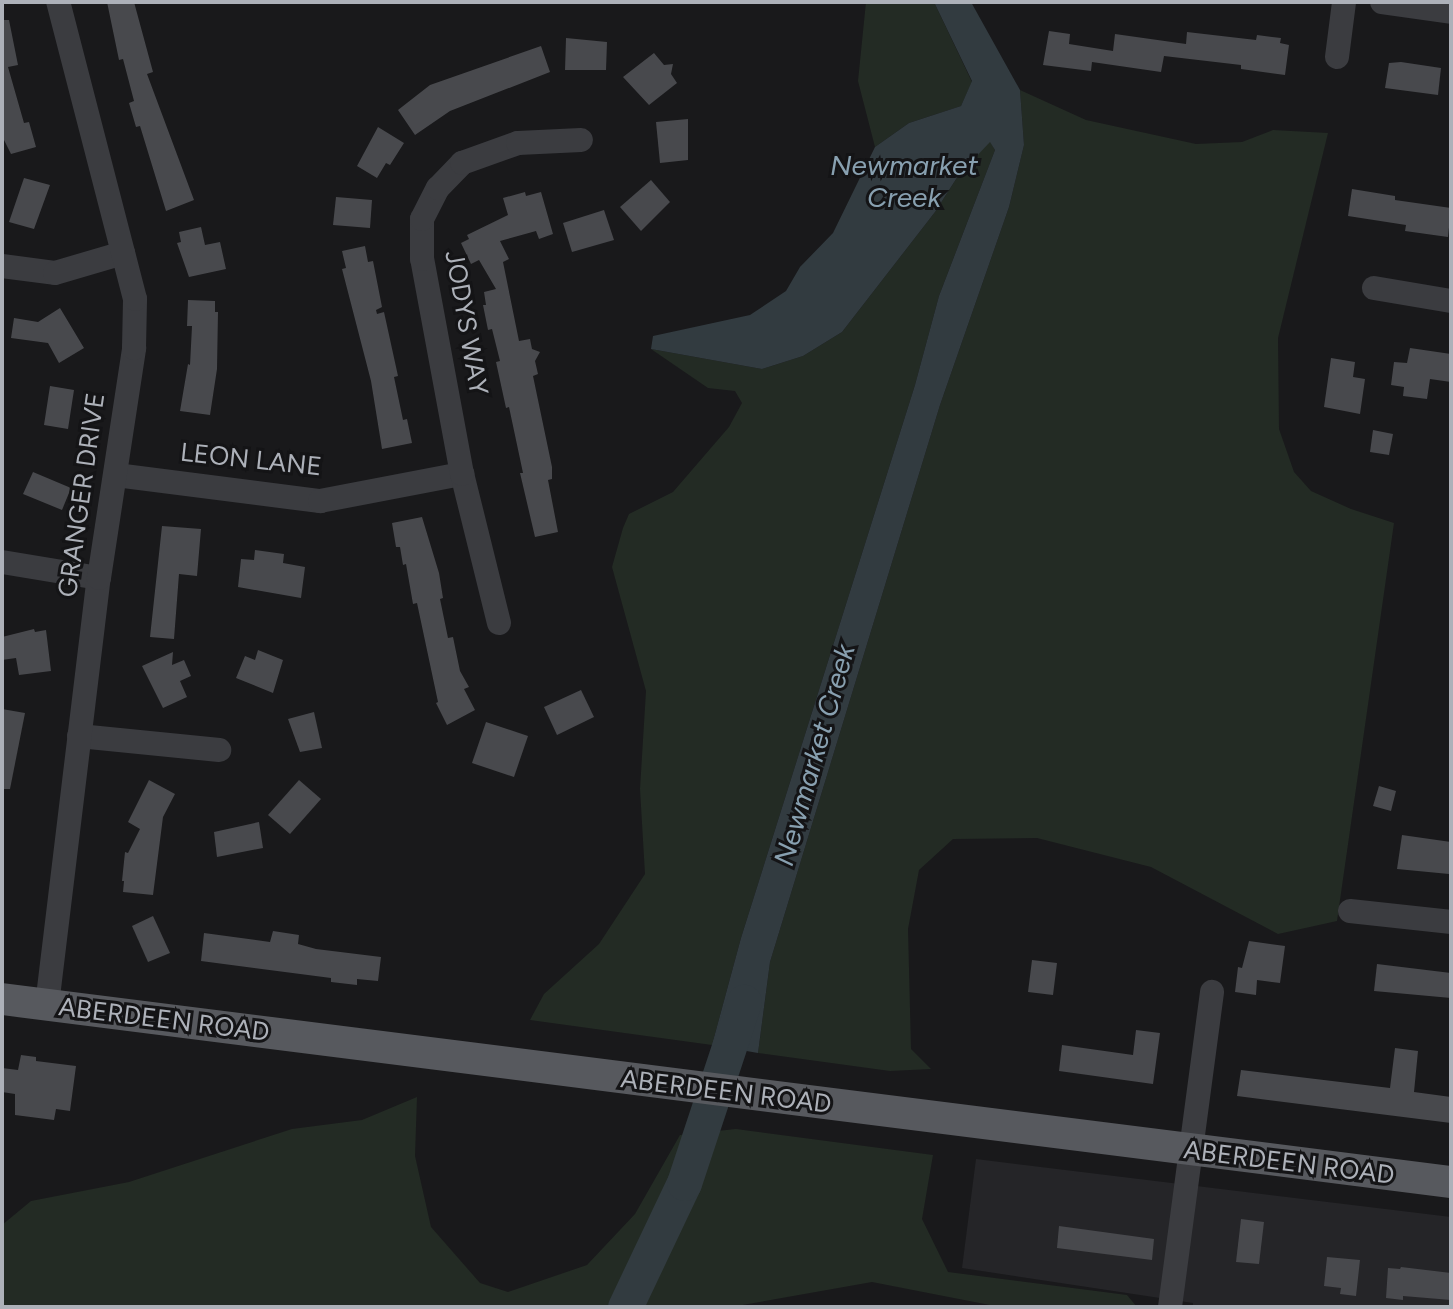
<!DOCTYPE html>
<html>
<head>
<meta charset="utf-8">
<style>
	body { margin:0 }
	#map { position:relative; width:1453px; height:1309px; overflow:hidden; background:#19191b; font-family:Figtree,sans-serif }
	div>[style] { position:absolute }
	.built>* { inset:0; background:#252528 }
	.green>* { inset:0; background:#232b24 }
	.water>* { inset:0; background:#323b40 }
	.river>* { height:35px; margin:-17.5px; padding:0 17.5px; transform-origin:17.5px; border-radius:17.5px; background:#323b40 }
	.building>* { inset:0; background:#48494d }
	.minor>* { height:24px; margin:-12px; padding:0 12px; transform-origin:12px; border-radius:12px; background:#3b3c40 }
	.major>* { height:32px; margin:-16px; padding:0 16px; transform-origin:16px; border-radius:16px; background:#57595e }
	span { translate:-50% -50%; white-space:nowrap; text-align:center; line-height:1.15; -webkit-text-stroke:6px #141416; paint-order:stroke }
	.street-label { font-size:26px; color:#adb1b9 }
	.water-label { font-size:28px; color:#88a0b0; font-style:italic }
	.frame { position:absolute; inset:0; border:4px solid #adb1b9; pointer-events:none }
</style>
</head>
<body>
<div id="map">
	<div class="built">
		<i style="clip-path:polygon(976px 1159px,1451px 1217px,1451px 1307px,1193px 1307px,1193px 1303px,962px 1268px)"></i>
	</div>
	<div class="green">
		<i style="clip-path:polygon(866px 2px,934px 2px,972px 82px,961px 106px,909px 123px,875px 147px,858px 81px)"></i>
		<i style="clip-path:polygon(1020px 90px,1086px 120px,1196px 144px,1242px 142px,1273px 130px,1328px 133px,1278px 338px,1279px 429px,1294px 472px,1311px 491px,1351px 509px,1394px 523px,1337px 921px,1278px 934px,1151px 867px,1037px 838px,953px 839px,919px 870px,908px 929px,911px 1049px,931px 1069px,890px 1071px,758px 1053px,770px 962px,940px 405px,1009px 207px,1024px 145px)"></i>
		<i style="clip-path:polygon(990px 141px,995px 150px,939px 296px,915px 385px,741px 938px,712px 1045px,530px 1020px,544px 994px,599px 944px,645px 874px,640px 789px,646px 691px,612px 567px,623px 528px,629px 514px,673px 492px,729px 427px,742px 403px,735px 391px,708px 388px,651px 349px,762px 369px,803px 356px,842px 332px,935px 212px,958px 176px)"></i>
		<i style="clip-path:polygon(417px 1097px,415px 1156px,431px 1227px,480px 1283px,508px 1292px,587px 1265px,635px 1214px,680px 1135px,736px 1129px,933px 1155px,922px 1219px,948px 1272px,1127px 1295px,1137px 1307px,1000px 1307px,872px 1282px,731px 1307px,2px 1307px,2px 1225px,31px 1201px,129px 1182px,292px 1129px,362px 1120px)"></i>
	</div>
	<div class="water">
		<i style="clip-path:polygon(934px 2px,971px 2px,1020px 90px,1024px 145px,1009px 207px,940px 405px,770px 962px,758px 1053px,712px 1045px,741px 938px,915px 385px,939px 296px,995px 150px,990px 142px,958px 176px,935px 212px,842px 332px,803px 356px,762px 369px,651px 349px,653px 336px,750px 315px,786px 291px,800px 267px,833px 233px,875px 147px,909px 123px,961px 106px,972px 81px)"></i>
	</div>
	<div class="river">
		<i style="left:625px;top:1307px;width:137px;rotate:-64.6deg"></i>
		<i style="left:684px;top:1183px;width:191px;rotate:-71.7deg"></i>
	</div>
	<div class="building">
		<i style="clip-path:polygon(107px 2px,134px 2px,153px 72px,147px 74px,194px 200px,166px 211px,140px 126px,136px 127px,129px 103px,134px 101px,123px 59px,119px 60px)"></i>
		<i style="clip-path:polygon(2px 20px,9px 20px,18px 65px,8px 67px,24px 123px,29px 122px,36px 147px,11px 154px,2px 136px)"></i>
		<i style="clip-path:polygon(1049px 31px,1070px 34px,1069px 44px,1113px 51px,1115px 34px,1186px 44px,1187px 32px,1256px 40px,1257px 35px,1281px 38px,1280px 43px,1289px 45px,1285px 75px,1241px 69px,1241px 65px,1164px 56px,1161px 72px,1092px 62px,1091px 71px,1043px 65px)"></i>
		<i style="clip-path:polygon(566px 38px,607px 42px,606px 70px,565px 70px)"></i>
		<i style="clip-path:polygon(541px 46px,550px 72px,450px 111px,415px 135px,398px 110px,430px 85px)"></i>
		<i style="clip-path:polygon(654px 53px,664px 65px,673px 64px,671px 74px,677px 83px,649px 105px,623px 77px)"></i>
		<i style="clip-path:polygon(1401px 62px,1441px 68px,1438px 95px,1385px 88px,1389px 63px)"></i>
		<i style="clip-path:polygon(688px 119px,688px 160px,660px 163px,656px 122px)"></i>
		<i style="clip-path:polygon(378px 127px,404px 143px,390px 165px,386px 163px,377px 178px,357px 166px)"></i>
		<i style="clip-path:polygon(24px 178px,50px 185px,34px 229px,9px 222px)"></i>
		<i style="clip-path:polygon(651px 180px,670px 202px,641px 231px,620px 207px)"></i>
		<i style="clip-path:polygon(1352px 189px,1395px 196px,1395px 200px,1451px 208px,1448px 237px,1405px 231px,1406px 225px,1348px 216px)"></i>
		<i style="clip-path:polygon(525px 192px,526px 196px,541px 192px,553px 234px,539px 239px,536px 231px,500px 241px,509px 259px,503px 262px,519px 341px,530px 339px,532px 349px,540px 352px,535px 361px,538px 374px,533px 376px,552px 467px,552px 479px,548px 480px,558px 532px,535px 537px,520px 473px,523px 473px,509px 407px,506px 408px,496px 362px,500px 361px,492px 329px,488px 330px,483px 305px,486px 305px,484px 292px,496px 289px,479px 260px,471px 264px,461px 243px,469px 239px,467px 235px,508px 215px,503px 198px)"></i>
		<i style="clip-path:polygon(336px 197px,372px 200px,370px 228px,333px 225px)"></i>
		<i style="clip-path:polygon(604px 210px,614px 240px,572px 252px,563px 223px)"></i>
		<i style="clip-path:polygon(201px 227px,205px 245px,220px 242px,226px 269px,189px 277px,177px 243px,181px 242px,179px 232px)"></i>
		<i style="clip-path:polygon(365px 246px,368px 262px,373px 261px,382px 307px,376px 310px,377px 314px,384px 312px,398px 376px,394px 377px,403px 420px,407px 419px,412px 443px,382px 449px,371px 381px,342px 269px,346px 268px,342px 251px)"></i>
		<i style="clip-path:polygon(188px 300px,215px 301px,215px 312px,218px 312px,217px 369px,210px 415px,180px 411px,188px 364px,190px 365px,192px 326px,187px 326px)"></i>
		<i style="clip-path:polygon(60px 308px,84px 348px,59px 363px,48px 343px,11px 338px,14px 318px,38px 322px)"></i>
		<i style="clip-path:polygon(1410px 348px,1451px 354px,1451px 382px,1430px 379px,1427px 399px,1403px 396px,1404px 387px,1391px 385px,1394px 362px,1407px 363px)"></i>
		<i style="clip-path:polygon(1331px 358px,1355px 362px,1353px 377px,1365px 379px,1360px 414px,1324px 407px)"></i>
		<i style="clip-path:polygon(50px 386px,74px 390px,68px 429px,44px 425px)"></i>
		<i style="clip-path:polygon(1373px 430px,1393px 434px,1389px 455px,1370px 452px)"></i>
		<i style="clip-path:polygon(33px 472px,71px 488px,62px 510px,23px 494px)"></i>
		<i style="clip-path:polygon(422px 517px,439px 573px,443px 598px,440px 599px,448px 638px,453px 637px,460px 671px,469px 687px,464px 689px,475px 710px,447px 725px,436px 703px,438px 702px,417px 603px,413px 604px,406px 564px,403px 565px,400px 547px,396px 547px,392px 523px)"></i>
		<i style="clip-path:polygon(162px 526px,201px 529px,197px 576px,179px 574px,174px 639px,150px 637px)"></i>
		<i style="clip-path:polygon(255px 550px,284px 554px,283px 563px,305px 567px,301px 598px,238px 587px,241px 559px,254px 560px)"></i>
		<i style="clip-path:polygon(34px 629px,35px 632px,46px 630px,51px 671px,19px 675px,16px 658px,2px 660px,2px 637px)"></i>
		<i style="clip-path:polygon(258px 650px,283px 660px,273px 693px,236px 678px,245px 656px,255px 660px)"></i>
		<i style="clip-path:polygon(173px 652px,172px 665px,184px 660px,191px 676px,180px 681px,187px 697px,163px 708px,142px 666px)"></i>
		<i style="clip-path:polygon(581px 690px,594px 717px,557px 735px,544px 707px)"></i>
		<i style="clip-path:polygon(2px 709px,25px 713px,10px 789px,2px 789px)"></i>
		<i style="clip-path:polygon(314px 712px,322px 748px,300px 752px,288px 719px)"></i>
		<i style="clip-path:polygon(486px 722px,528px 736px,514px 777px,472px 763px)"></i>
		<i style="clip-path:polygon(149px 780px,175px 794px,163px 817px,153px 895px,123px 892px,124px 881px,122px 881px,125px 852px,128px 853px,140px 829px,128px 822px)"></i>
		<i style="clip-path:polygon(299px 780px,321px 799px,290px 834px,268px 815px)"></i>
		<i style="clip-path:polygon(1379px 786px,1396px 791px,1391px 811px,1373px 806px)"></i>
		<i style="clip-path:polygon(259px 822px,263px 848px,217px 857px,214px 832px)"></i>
		<i style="clip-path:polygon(1402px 835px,1451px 842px,1449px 874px,1397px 869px)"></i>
		<i style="clip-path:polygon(153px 916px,170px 953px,148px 962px,132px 926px)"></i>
		<i style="clip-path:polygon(273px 931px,299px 935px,298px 944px,316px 949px,381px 957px,378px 981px,357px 979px,357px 985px,331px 982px,331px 978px,201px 961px,204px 933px,270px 942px)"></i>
		<i style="clip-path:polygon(1249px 941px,1285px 946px,1280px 983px,1257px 980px,1256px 995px,1235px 992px,1238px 967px,1242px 968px)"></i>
		<i style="clip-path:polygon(1032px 960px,1057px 963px,1053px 995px,1028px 992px)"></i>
		<i style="clip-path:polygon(1377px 964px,1451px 973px,1451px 998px,1374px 991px)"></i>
		<i style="clip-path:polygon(1136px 1030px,1160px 1033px,1153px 1084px,1059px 1071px,1062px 1045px,1133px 1055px)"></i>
		<i style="clip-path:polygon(1395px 1048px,1418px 1051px,1414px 1092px,1451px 1097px,1451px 1123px,1237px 1096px,1241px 1070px,1390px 1088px)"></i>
		<i style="clip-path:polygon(21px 1055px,36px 1057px,36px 1061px,76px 1066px,70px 1111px,56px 1109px,54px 1120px,15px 1115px,15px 1094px,2px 1092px,2px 1068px,18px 1070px)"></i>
		<i style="clip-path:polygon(1241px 1219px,1264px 1222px,1259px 1264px,1236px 1262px)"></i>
		<i style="clip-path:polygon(1059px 1226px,1154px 1239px,1152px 1260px,1057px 1248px)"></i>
		<i style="clip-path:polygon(1327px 1257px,1360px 1260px,1356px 1296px,1340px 1294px,1341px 1288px,1324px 1286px)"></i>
		<i style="clip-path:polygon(1401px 1267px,1451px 1273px,1451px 1300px,1403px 1296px,1403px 1300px,1386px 1298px,1388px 1268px,1400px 1269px)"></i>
	</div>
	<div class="minor">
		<i style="left:1382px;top:2px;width:70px;rotate:8.2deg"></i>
		<i style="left:1337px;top:57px;width:55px;rotate:-82.7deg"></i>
		<i style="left:2px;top:266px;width:53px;rotate:7.5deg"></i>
		<i style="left:55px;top:273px;width:71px;rotate:-16.4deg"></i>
		<i style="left:1374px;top:288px;width:78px;rotate:9.6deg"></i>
		<i style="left:116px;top:475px;width:206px;rotate:7.3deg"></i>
		<i style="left:320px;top:501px;width:145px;rotate:-10.8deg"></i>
		<i style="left:2px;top:562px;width:98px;rotate:9.4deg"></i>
		<i style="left:499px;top:623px;width:154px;rotate:-103.9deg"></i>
		<i style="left:462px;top:474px;width:219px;rotate:-100.5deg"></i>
		<i style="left:422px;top:259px;width:40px;rotate:-90deg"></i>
		<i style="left:422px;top:219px;width:35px;rotate:-63deg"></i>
		<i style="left:438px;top:188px;width:35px;rotate:-46deg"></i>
		<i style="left:462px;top:163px;width:59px;rotate:-19.7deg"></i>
		<i style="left:518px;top:143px;width:63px;rotate:-2.7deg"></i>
		<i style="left:79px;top:736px;width:141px;rotate:5.7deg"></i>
		<i style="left:1350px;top:911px;width:102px;rotate:6.2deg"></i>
		<i style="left:47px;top:1005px;width:430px;rotate:-83.1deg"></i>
		<i style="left:99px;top:578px;width:233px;rotate:-81.3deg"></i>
		<i style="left:134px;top:348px;width:49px;rotate:-88.8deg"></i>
		<i style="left:135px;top:299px;width:307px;rotate:-104.5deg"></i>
		<i style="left:1170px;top:1307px;width:318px;rotate:-82.4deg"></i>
	</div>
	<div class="major">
		<i style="left:2px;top:999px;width:1461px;rotate:7.2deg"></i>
	</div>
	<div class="street-label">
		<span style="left:466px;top:323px;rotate:80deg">JODYS WAY</span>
		<span style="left:251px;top:460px;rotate:6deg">LEON LANE</span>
		<span style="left:82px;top:495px;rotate:-82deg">GRANGER DRIVE</span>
		<span style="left:164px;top:1020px;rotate:7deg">ABERDEEN ROAD</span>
		<span style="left:726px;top:1092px;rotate:7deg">ABERDEEN ROAD</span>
		<span style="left:1289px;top:1163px;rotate:7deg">ABERDEEN ROAD</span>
	</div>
	<div class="water-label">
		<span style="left:904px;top:181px">Newmarket<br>Creek</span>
		<span style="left:814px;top:755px;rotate:-74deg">Newmarket Creek</span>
	</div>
	<div class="frame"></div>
</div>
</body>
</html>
